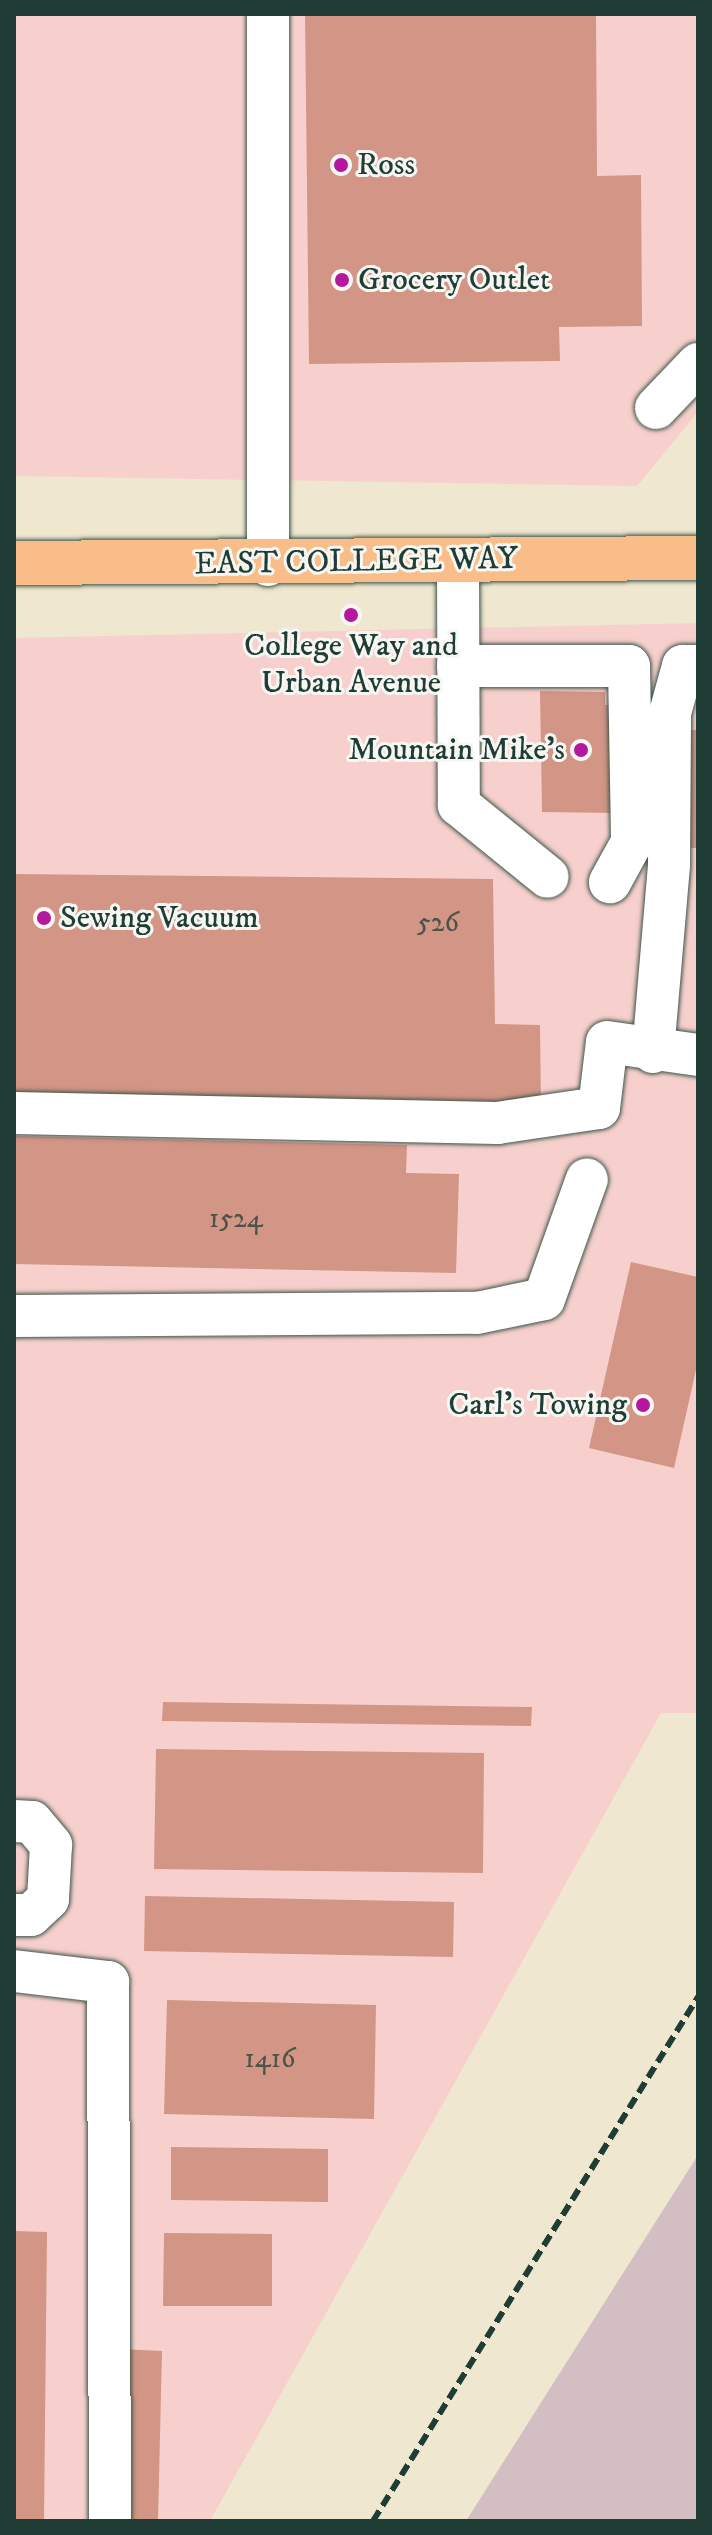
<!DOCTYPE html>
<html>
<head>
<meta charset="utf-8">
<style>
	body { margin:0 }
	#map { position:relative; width:712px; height:2535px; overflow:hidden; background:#efe7cf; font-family:"IM FELL DW Pica",serif }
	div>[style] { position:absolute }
	.built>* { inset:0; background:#f7d0cd }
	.industrial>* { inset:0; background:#d2bec3 }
	.building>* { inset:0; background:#d29586 }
	.roads { filter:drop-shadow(0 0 2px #3e564b) drop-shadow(0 0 2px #3e564b) }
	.minor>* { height:42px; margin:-21px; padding:0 21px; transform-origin:21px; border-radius:21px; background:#fff }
	.major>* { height:44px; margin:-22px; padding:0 22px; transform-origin:22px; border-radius:22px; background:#f8bd89 }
	.rail>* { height:6px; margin-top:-3px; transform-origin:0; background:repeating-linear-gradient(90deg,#1f3d34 0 12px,transparent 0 18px) }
	.dots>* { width:22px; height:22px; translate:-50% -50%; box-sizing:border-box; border:4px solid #f6f6f2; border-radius:50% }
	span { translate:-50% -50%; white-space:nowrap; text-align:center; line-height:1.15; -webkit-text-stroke:6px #f6f6f2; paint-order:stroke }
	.number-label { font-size:28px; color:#4c5348 }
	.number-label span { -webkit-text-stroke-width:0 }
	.poi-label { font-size:32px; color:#1f3d34 }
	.left { translate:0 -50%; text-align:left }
	.right { translate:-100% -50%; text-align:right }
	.street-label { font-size:32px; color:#1f3d34 }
	.frame { position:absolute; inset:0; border:16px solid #1f3d34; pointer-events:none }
</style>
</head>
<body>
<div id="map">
	<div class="built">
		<i style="clip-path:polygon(14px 14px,698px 14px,698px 412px,637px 486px,14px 476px)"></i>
		<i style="clip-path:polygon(698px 623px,698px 1713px,661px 1713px,210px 2521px,14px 2521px,14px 638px)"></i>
	</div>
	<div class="industrial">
		<i style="clip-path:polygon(698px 2155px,698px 2521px,466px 2521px)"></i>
	</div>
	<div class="building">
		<i style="clip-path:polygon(305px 14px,596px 14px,597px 176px,641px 175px,642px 326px,559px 327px,560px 361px,309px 364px)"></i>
		<i style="clip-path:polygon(540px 691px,605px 692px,605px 705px,618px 705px,616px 813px,542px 812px)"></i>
		<i style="clip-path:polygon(674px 730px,698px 730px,698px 848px,672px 848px)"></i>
		<i style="clip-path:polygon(14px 874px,493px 879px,495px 1024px,540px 1025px,541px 1111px,14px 1104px)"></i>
		<i style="clip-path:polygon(14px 1136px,407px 1145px,406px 1173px,459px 1174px,456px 1273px,14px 1264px)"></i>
		<i style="clip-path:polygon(631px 1262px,698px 1277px,698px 1361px,674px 1468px,589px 1448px)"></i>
		<i style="clip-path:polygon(163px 1702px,532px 1707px,531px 1726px,162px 1721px)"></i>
		<i style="clip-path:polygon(156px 1749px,484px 1753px,483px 1873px,154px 1869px)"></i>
		<i style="clip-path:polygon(145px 1896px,454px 1902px,453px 1957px,144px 1951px)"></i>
		<i style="clip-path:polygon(167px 2000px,376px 2005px,374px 2119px,164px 2114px)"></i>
		<i style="clip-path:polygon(171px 2147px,328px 2149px,328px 2202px,171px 2200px)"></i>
		<i style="clip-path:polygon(14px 2231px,47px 2232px,44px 2521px,14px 2521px)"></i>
		<i style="clip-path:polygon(164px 2233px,272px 2234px,272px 2306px,163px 2306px)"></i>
		<i style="clip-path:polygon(119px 2349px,162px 2351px,158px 2521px,114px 2521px)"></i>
	</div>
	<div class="roads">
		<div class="minor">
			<i style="left:268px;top:14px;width:551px;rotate:90deg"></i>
			<i style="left:656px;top:408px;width:61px;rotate:-46.3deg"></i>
			<i style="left:458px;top:561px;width:244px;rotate:89.8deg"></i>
			<i style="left:459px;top:805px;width:114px;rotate:39deg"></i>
			<i style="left:458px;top:666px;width:171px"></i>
			<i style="left:629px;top:666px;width:176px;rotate:89deg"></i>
			<i style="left:632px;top:842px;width:46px;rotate:118.8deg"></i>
			<i style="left:653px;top:1052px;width:188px;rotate:-85.1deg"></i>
			<i style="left:669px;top:865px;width:152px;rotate:-89.6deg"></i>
			<i style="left:670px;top:713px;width:49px;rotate:-74.5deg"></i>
			<i style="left:683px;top:666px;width:15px"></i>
			<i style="left:14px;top:1113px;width:483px;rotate:1.2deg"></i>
			<i style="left:497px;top:1123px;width:103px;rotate:-8.4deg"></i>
			<i style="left:599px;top:1108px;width:66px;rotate:-83.1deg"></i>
			<i style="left:607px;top:1042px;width:92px;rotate:8.1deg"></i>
			<i style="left:14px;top:1316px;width:463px;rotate:-0.4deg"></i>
			<i style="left:477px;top:1313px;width:68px;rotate:-11.8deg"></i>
			<i style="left:544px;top:1299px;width:127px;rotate:-70.3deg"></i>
			<i style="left:14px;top:1821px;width:18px;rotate:3deg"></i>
			<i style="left:32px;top:1822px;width:30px;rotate:50deg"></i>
			<i style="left:51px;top:1845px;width:54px;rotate:93.2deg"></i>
			<i style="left:48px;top:1899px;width:23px;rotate:137deg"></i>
			<i style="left:31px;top:1915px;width:17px;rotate:180deg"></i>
			<i style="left:14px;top:1971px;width:95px;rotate:6.7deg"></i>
			<i style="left:108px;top:1982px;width:539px;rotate:89.79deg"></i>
		</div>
		<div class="major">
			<i style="left:14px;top:563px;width:684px;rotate:-0.42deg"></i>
		</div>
	</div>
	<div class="rail">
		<i style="left:373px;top:2521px;width:617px;rotate:-58.19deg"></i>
	</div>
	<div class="dots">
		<i style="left:341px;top:165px;background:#b5179e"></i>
		<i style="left:342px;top:280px;background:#b5179e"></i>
		<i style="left:351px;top:615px;background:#b5179e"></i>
		<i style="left:581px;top:750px;background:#b5179e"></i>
		<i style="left:44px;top:918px;background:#b5179e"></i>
		<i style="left:643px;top:1405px;background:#b5179e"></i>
	</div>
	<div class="number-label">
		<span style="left:438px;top:923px">526</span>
		<span style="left:236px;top:1219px">1524</span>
		<span style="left:270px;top:2059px">1416</span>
	</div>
	<div class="poi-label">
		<span class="left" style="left:357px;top:165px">Ross</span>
		<span class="left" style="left:358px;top:280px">Grocery Outlet</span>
		<span style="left:351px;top:665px">College Way and<br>Urban Avenue</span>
		<span class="right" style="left:565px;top:750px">Mountain Mike's</span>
		<span class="left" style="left:60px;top:918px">Sewing Vacuum</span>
		<span class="right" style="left:627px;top:1405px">Carl's Towing</span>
	</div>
	<div class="street-label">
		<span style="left:356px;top:562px;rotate:-1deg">EAST COLLEGE WAY</span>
	</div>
	<div class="frame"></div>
</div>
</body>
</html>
